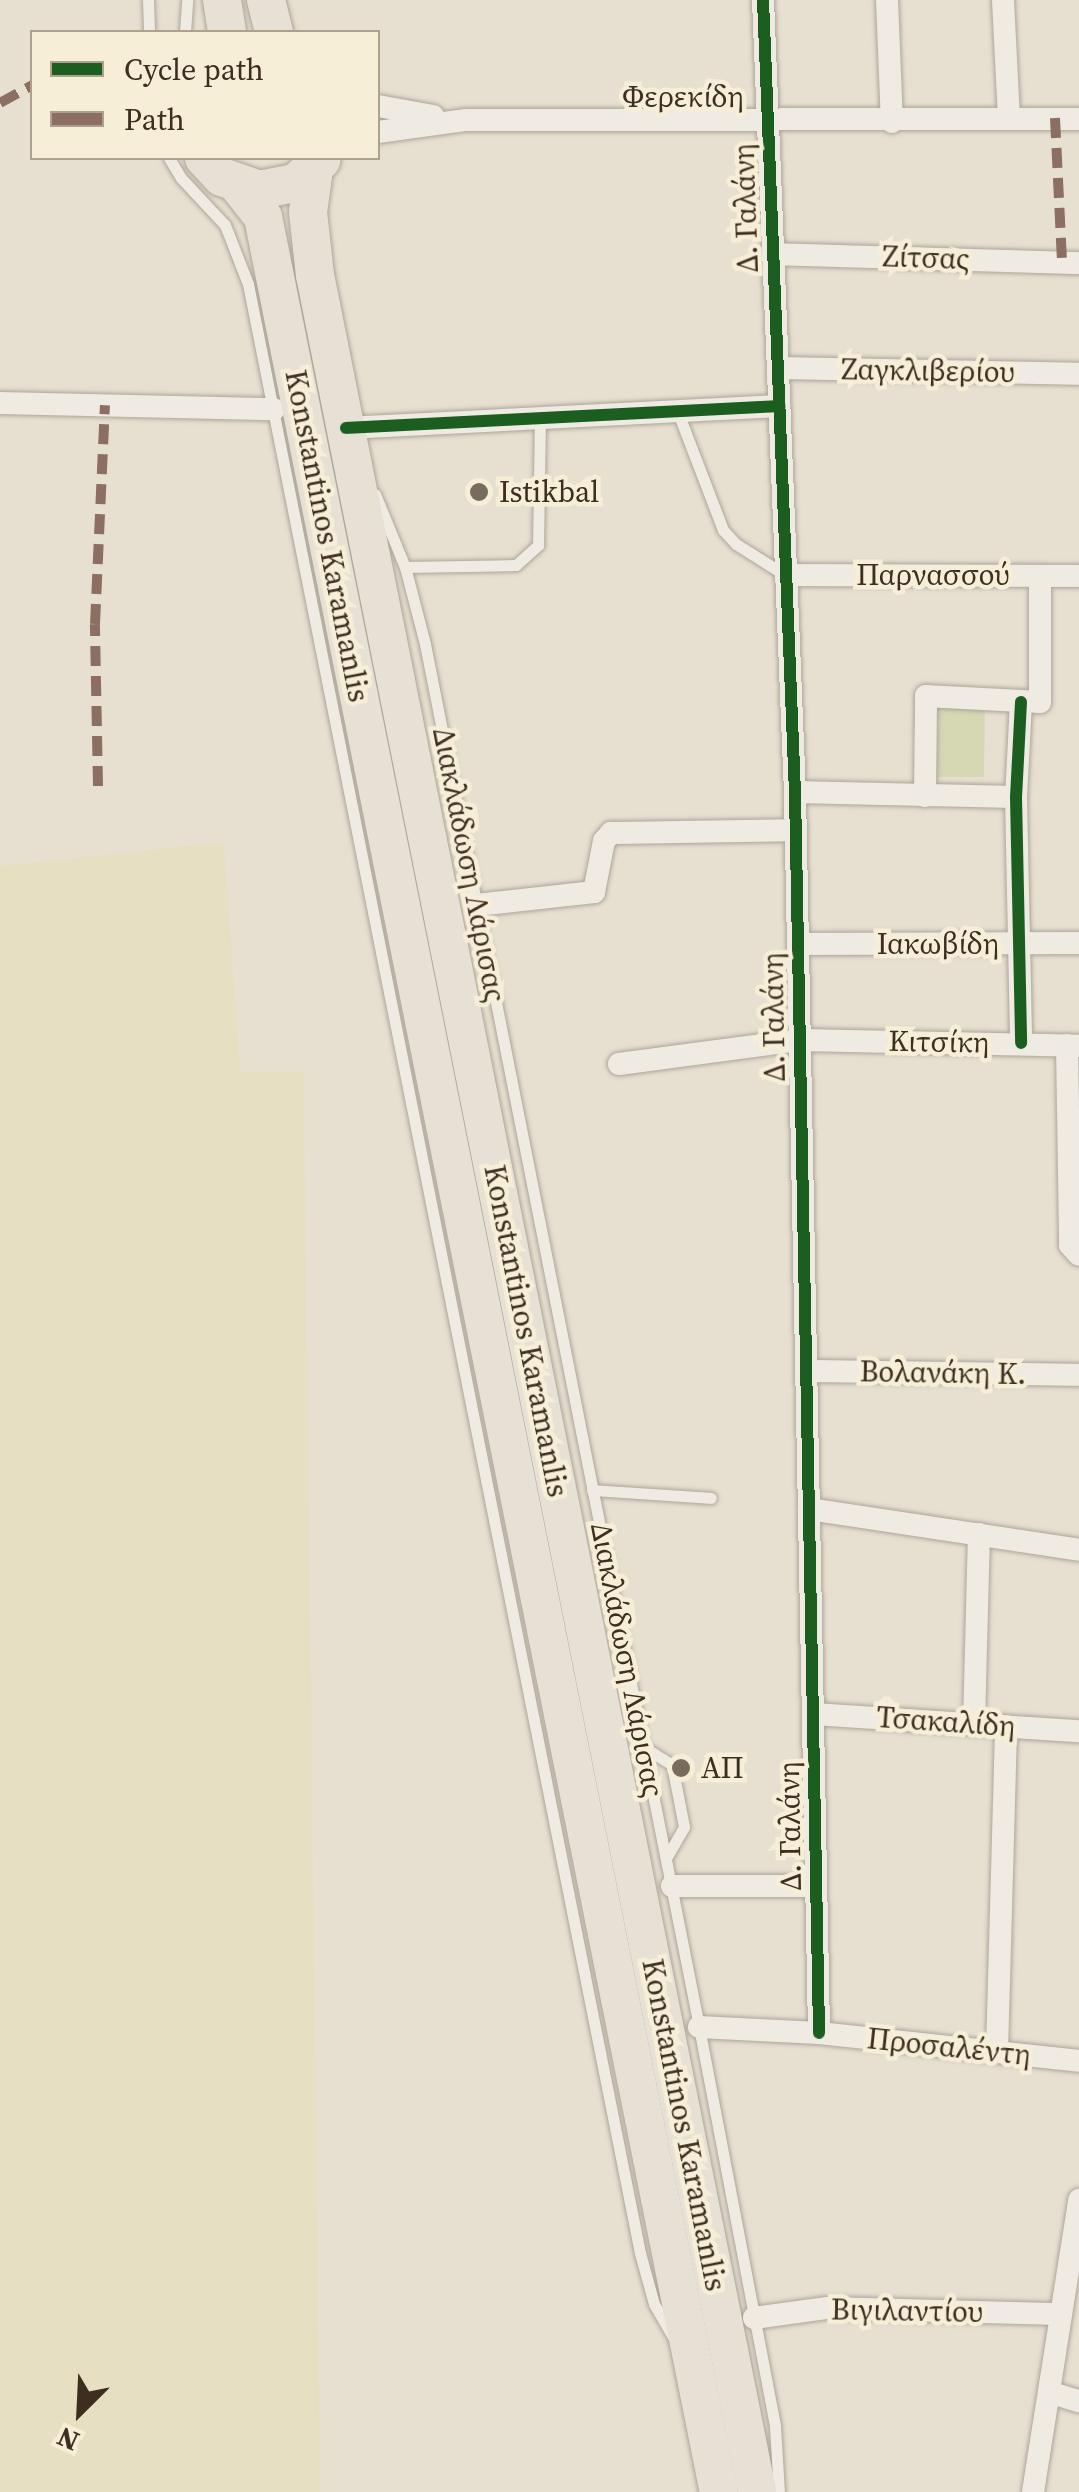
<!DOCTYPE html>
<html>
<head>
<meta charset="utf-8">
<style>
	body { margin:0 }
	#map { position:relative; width:1079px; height:2492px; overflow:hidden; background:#e7e0d1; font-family:"Source Serif 4",serif }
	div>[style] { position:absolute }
	.farmland>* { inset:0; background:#e6dfc2 }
	.green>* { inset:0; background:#d6d7b3 }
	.roads { filter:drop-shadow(0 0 2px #ada599) drop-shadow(0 0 2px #ada599) }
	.lane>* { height:11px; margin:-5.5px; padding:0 5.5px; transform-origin:5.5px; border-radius:5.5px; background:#efebe3 }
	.street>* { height:22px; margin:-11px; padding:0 11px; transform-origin:11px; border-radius:11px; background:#efebe3 }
	.primary>* { height:38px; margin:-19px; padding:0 19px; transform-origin:19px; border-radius:19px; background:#e6e1d4 }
	.quiet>* { height:10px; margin-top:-5px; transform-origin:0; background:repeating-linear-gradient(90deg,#8d6e63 0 20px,transparent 0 30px) }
	.cycleway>* { height:12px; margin:-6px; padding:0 6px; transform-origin:6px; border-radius:6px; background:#1b5e20 }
	.dots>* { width:28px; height:28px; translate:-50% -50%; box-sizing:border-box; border:5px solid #f7eed8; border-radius:50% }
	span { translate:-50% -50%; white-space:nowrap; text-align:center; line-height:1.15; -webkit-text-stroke:9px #f7eed8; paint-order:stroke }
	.street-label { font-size:30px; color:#3d2e20 }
	.poi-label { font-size:30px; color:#3d2e20 }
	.left { translate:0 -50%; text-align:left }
	.legend { position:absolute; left:30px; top:30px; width:350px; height:130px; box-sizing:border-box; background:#f7eed8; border:2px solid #ada18e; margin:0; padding:12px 18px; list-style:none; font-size:30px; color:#3d2e20 }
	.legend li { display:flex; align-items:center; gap:20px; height:50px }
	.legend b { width:50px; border:2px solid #ada18e }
	.north { position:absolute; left:30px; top:2362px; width:100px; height:100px; -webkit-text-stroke:8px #f7eed8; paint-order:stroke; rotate:204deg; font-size:28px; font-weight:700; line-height:40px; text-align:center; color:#3d2e20 }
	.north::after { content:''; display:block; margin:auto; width:35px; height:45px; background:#3d2e20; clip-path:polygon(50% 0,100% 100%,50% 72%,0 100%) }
</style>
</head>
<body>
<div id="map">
	<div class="farmland">
		<i style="clip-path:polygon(224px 842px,240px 1072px,304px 1072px,320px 2492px,0 2492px,0 866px)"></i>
	</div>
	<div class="green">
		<i style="clip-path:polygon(914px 699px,985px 700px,984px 777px,914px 777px)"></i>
	</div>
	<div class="roads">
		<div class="lane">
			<i style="left:148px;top:0;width:32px;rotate:88deg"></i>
			<i style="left:185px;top:32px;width:32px;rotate:-86deg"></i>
			<i style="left:169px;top:158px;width:23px;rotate:59deg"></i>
			<i style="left:181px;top:178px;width:64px;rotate:46.9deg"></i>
			<i style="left:225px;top:225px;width:63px;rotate:68.7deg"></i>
			<i style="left:248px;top:284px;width:2008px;rotate:78.74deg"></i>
			<i style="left:640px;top:2253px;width:53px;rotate:74.6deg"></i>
			<i style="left:654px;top:2304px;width:39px;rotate:60deg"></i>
			<i style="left:677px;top:410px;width:129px;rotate:69deg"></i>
			<i style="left:723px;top:530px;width:19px;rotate:47deg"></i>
			<i style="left:736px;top:544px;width:58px;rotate:32.3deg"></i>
			<i style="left:375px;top:494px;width:79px;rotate:67.7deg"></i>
			<i style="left:405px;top:567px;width:80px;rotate:75.4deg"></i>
			<i style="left:425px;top:644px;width:1410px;rotate:78.79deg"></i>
			<i style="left:699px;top:2027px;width:407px;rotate:79.2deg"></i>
			<i style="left:775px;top:2427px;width:65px;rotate:86.5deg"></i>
			<i style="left:405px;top:567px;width:111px;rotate:-1deg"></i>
			<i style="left:516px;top:565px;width:30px;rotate:-42deg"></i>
			<i style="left:538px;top:545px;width:126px;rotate:-89.1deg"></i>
			<i style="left:592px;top:1490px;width:119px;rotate:3.8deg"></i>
			<i style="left:645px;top:1748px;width:32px;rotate:32deg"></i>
			<i style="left:672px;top:1765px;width:63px;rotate:79deg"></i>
			<i style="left:684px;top:1827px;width:36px;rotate:120deg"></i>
		</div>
		<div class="street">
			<i style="left:763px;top:0;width:793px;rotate:87.69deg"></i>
			<i style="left:795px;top:792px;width:1241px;rotate:88.89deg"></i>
			<i style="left:887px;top:0;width:122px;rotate:87.7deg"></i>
			<i style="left:1003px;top:0;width:118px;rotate:87.1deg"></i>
			<i style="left:378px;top:106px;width:56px;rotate:10.3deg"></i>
			<i style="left:378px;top:132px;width:89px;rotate:-7.8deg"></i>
			<i style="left:466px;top:120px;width:613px;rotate:-0.09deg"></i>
			<i style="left:773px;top:254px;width:306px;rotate:1.7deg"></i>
			<i style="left:778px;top:368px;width:301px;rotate:1.1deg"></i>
			<i style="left:0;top:403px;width:274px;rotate:1.3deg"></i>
			<i style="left:346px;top:428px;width:434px;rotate:-2.9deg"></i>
			<i style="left:786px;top:575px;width:293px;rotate:0.2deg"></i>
			<i style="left:1021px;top:702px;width:95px;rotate:93deg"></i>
			<i style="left:1016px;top:797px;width:246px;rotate:88.8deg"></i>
			<i style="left:795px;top:792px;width:221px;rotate:1.3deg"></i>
			<i style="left:925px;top:796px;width:100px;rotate:-89.4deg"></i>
			<i style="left:926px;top:696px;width:114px;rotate:3deg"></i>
			<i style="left:1040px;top:702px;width:126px;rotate:-90deg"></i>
			<i style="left:477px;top:905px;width:118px;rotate:-6.3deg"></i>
			<i style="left:594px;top:892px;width:52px;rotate:-78.9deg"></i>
			<i style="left:604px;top:841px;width:11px;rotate:-49deg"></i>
			<i style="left:611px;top:833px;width:185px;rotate:-0.9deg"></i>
			<i style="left:798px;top:944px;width:281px;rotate:-0.2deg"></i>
			<i style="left:1067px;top:1045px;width:200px;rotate:89.1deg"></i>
			<i style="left:1070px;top:1245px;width:13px;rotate:48deg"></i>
			<i style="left:619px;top:1064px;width:183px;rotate:-7.6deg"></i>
			<i style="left:800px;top:1040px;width:279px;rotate:1.2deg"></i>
			<i style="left:806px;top:1371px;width:273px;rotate:0.8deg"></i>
			<i style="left:809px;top:1509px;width:273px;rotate:8.6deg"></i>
			<i style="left:813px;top:1714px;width:267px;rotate:3.7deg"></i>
			<i style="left:974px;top:1724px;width:190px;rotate:-88.5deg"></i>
			<i style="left:672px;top:1886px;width:144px"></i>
			<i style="left:699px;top:2027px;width:120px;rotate:2.9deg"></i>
			<i style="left:819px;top:2033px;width:262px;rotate:6.1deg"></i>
			<i style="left:997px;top:2052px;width:326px;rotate:-88.4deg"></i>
			<i style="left:754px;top:2318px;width:74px;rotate:-7.8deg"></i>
			<i style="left:827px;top:2308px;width:234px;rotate:1.5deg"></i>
			<i style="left:1052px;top:2393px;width:28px;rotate:17deg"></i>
			<i style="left:1033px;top:2492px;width:296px;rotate:-81deg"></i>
		</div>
		<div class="primary">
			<i style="left:222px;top:0;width:32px;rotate:81deg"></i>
			<i style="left:266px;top:0;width:33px;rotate:76deg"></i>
			<i style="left:204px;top:158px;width:26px;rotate:47deg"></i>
			<i style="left:222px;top:177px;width:39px;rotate:19deg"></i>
			<i style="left:259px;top:190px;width:37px;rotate:-11deg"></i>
			<i style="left:295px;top:183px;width:35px;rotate:-41deg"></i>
			<i style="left:314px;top:169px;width:43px;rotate:97.9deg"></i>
			<i style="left:308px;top:212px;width:63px;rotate:83.7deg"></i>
			<i style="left:315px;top:275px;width:2261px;rotate:78.72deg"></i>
			<i style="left:238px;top:185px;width:41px;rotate:52deg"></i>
			<i style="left:263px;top:217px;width:2320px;rotate:78.67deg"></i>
		</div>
	</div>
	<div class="quiet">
		<i style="left:0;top:103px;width:37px;rotate:-29deg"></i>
		<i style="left:1055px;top:118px;width:144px;rotate:87.2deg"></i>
		<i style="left:98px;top:786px;width:162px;rotate:-91.1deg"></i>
		<i style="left:95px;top:624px;width:219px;rotate:-87.4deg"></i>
	</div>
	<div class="cycleway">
		<i style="left:763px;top:0;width:793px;rotate:87.69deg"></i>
		<i style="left:795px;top:792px;width:1241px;rotate:88.89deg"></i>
		<i style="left:346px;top:428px;width:434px;rotate:-2.9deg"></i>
		<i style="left:1021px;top:702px;width:95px;rotate:93deg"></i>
		<i style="left:1016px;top:797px;width:246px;rotate:88.8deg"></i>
	</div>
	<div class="dots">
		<i style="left:479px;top:492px;background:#786c5e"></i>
		<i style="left:681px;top:1768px;background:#786c5e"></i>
	</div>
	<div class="street-label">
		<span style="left:683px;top:97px">Φερεκίδη</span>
		<span style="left:746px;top:208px;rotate:-92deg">Δ. Γαλάνη</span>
		<span style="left:926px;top:258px;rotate:2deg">Ζίτσας</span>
		<span style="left:928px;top:371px;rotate:1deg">Ζαγκλιβερίου</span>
		<span style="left:327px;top:536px;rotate:79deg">Κonstantinos Karamanlis</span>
		<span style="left:933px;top:575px">Παρνασσού</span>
		<span style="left:469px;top:865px;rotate:79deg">Διακλάδωση Λάρισας</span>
		<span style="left:938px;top:944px">Ιακωβίδη</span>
		<span style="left:774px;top:1017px;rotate:-91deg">Δ. Γαλάνη</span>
		<span style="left:939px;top:1042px;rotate:1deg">Κιτσίκη</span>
		<span style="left:526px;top:1331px;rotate:79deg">Κonstantinos Karamanlis</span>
		<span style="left:943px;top:1373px;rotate:1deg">Βολανάκη Κ.</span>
		<span style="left:627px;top:1660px;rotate:79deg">Διακλάδωση Λάρισας</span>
		<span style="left:946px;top:1722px;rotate:4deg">Τσακαλίδη</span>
		<span style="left:790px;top:1826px;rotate:-91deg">Δ. Γαλάνη</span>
		<span style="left:949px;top:2047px;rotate:6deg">Προσαλέντη</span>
		<span style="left:684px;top:2125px;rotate:79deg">Κonstantinos Karamanlis</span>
		<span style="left:907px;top:2311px;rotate:1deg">Βιγιλαντίου</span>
	</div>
	<div class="poi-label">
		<span class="left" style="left:499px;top:492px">Istikbal</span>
		<span class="left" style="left:701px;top:1768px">ΑΠ</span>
	</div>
	<ul class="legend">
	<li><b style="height:12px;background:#1b5e20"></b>Cycle path</li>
	<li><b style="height:12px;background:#8d6e63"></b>Path</li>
	</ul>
	<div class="north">N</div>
</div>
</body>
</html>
